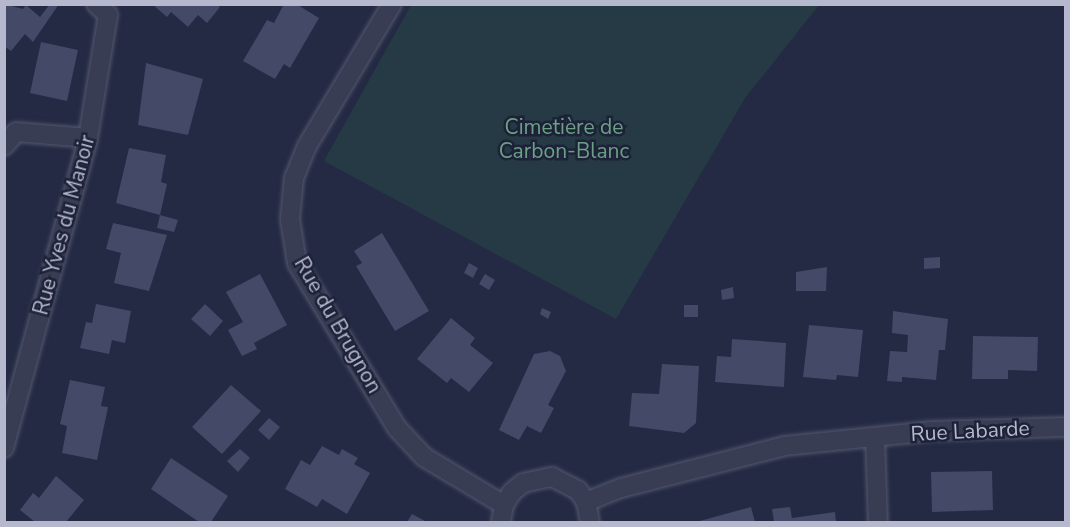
<!DOCTYPE html>
<html>
<head>
<meta charset="utf-8">
<style>
	body { margin:0 }
	#map { position:relative; width:1070px; height:527px; overflow:hidden; background:#242a44; font-family:"Nunito Sans",sans-serif }
	div>[style] { position:absolute }
	.green>* { inset:0; background:#263a45 }
	.building>* { inset:0; background:#434966 }
	.roads { filter:drop-shadow(0 0 2px #54586e) drop-shadow(0 0 2px #54586e) }
	.minor>* { height:18px; margin:-9px; padding:0 9px; transform-origin:9px; border-radius:9px; background:#393d53 }
	span { translate:-50% -50%; white-space:nowrap; text-align:center; line-height:1.15; -webkit-text-stroke:5px #1d2239; paint-order:stroke }
	.park-label { font-size:21px; color:#6ba084 }
	.street-label { font-size:21px; color:#b6b9cd }
	.frame { position:absolute; inset:0; border:6px solid #b6b9cd; pointer-events:none }
</style>
</head>
<body>
<div id="map">
	<div class="green">
		<i style="clip-path:polygon(411px 5px,411px 4px,819px 5px,745px 98px,616px 319px,324px 161px)"></i>
	</div>
	<div class="building">
		<i style="clip-path:polygon(4px 4px,23px 9px,26px 5px,40px 17px,50px 4px,59px 4px,33px 42px,25px 34px,11px 51px,4px 46px)"></i>
		<i style="clip-path:polygon(152px 4px,216px 4px,220px 7px,207px 23px,198px 15px,188px 27px,171px 12px,167px 17px)"></i>
		<i style="clip-path:polygon(284px 4px,296px 4px,319px 18px,290px 68px,284px 64px,275px 79px,243px 61px,267px 20px,274px 23px)"></i>
		<i style="clip-path:polygon(41px 42px,78px 50px,67px 101px,30px 93px)"></i>
		<i style="clip-path:polygon(146px 63px,203px 79px,188px 135px,138px 125px)"></i>
		<i style="clip-path:polygon(129px 148px,166px 155px,161px 182px,167px 184px,160px 215px,116px 203px)"></i>
		<i style="clip-path:polygon(160px 215px,178px 220px,174px 232px,157px 228px)"></i>
		<i style="clip-path:polygon(113px 223px,167px 235px,149px 291px,114px 283px,121px 253px,106px 249px)"></i>
		<i style="clip-path:polygon(382px 233px,429px 311px,395px 331px,356px 266px,362px 263px,354px 251px)"></i>
		<i style="clip-path:polygon(940px 257px,940px 268px,924px 269px,924px 258px)"></i>
		<i style="clip-path:polygon(469px 263px,478px 268px,473px 278px,464px 273px)"></i>
		<i style="clip-path:polygon(827px 267px,826px 291px,796px 291px,796px 272px)"></i>
		<i style="clip-path:polygon(260px 274px,287px 325px,254px 343px,257px 349px,242px 356px,228px 330px,243px 322px,226px 292px)"></i>
		<i style="clip-path:polygon(485px 274px,495px 280px,489px 290px,479px 284px)"></i>
		<i style="clip-path:polygon(733px 287px,734px 298px,722px 300px,721px 290px)"></i>
		<i style="clip-path:polygon(96px 304px,131px 311px,125px 343px,112px 340px,109px 354px,80px 348px,86px 322px,92px 323px)"></i>
		<i style="clip-path:polygon(205px 304px,223px 321px,210px 336px,191px 319px)"></i>
		<i style="clip-path:polygon(684px 305px,698px 305px,698px 317px,684px 317px)"></i>
		<i style="clip-path:polygon(542px 308px,551px 312px,548px 319px,540px 314px)"></i>
		<i style="clip-path:polygon(893px 311px,948px 319px,945px 350px,939px 350px,936px 380px,902px 377px,902px 382px,887px 381px,890px 351px,907px 352px,908px 335px,892px 333px)"></i>
		<i style="clip-path:polygon(451px 318px,475px 338px,470px 345px,493px 363px,469px 392px,451px 378px,447px 383px,417px 359px)"></i>
		<i style="clip-path:polygon(809px 325px,863px 330px,858px 377px,837px 375px,836px 380px,803px 377px)"></i>
		<i style="clip-path:polygon(973px 336px,1038px 337px,1037px 371px,1008px 370px,1008px 379px,972px 379px)"></i>
		<i style="clip-path:polygon(732px 339px,786px 343px,784px 387px,715px 382px,717px 356px,731px 357px)"></i>
		<i style="clip-path:polygon(550px 351px,560px 356px,566px 371px,548px 405px,554px 408px,541px 433px,527px 426px,519px 440px,499px 430px,534px 354px)"></i>
		<i style="clip-path:polygon(662px 364px,699px 366px,696px 423px,684px 433px,629px 426px,632px 393px,659px 394px)"></i>
		<i style="clip-path:polygon(70px 380px,105px 387px,101px 406px,108px 407px,97px 460px,62px 453px,67px 426px,60px 424px)"></i>
		<i style="clip-path:polygon(231px 385px,261px 411px,222px 454px,192px 427px)"></i>
		<i style="clip-path:polygon(269px 418px,280px 427px,269px 440px,258px 430px)"></i>
		<i style="clip-path:polygon(322px 446px,339px 455px,342px 449px,358px 458px,354px 464px,370px 473px,347px 514px,322px 499px,317px 507px,285px 489px,301px 460px,310px 465px)"></i>
		<i style="clip-path:polygon(240px 449px,250px 458px,238px 472px,227px 461px)"></i>
		<i style="clip-path:polygon(171px 458px,228px 496px,211px 522px,199px 522px,151px 489px)"></i>
		<i style="clip-path:polygon(992px 471px,993px 510px,932px 512px,931px 472px)"></i>
		<i style="clip-path:polygon(56px 476px,84px 500px,66px 522px,35px 522px,20px 510px,33px 493px,39px 498px)"></i>
		<i style="clip-path:polygon(751px 507px,755px 522px,696px 522px)"></i>
		<i style="clip-path:polygon(790px 507px,792px 518px,835px 512px,836px 522px,774px 522px,772px 509px)"></i>
		<i style="clip-path:polygon(412px 514px,427px 522px,407px 522px)"></i>
	</div>
	<div class="roads">
		<div class="minor">
			<i style="left:392px;top:4px;width:165px;rotate:120.9deg"></i>
			<i style="left:307px;top:146px;width:35px;rotate:112deg"></i>
			<i style="left:294px;top:178px;width:41px;rotate:95.6deg"></i>
			<i style="left:290px;top:219px;width:45px;rotate:81deg"></i>
			<i style="left:297px;top:263px;width:193px;rotate:58.8deg"></i>
			<i style="left:397px;top:428px;width:40px;rotate:47deg"></i>
			<i style="left:424px;top:457px;width:93px;rotate:31deg"></i>
			<i style="left:4px;top:146px;width:18px;rotate:-49deg"></i>
			<i style="left:16px;top:132px;width:72px;rotate:4.8deg"></i>
			<i style="left:875px;top:438px;width:84px;rotate:88deg"></i>
			<i style="left:4px;top:448px;width:321px;rotate:-74.8deg"></i>
			<i style="left:88px;top:138px;width:125px;rotate:-80.8deg"></i>
			<i style="left:108px;top:15px;width:16px;rotate:-137deg"></i>
			<i style="left:586px;top:502px;width:38px;rotate:-22deg"></i>
			<i style="left:621px;top:488px;width:168px;rotate:-14.4deg"></i>
			<i style="left:784px;top:446px;width:149px;rotate:-5.8deg"></i>
			<i style="left:932px;top:431px;width:134px;rotate:-1.7deg"></i>
			<i style="left:501px;top:522px;width:17px;rotate:-80deg"></i>
			<i style="left:504px;top:505px;width:15px;rotate:-58deg"></i>
			<i style="left:512px;top:492px;width:14px;rotate:-39deg"></i>
			<i style="left:523px;top:483px;width:30px;rotate:-12deg"></i>
			<i style="left:552px;top:477px;width:29px;rotate:27deg"></i>
			<i style="left:578px;top:490px;width:14px;rotate:56deg"></i>
			<i style="left:586px;top:502px;width:20px;rotate:79deg"></i>
		</div>
	</div>
	<div class="park-label">
		<span style="left:564px;top:139px">Cimetière de<br>Carbon-Blanc</span>
	</div>
	<div class="street-label">
		<span style="left:64px;top:225px;rotate:-75deg">Rue Yves du Manoir</span>
		<span style="left:338px;top:325px;rotate:60deg">Rue du Brugnon</span>
		<span style="left:970px;top:431px;rotate:-3deg">Rue Labarde</span>
	</div>
	<div class="frame"></div>
</div>
</body>
</html>
